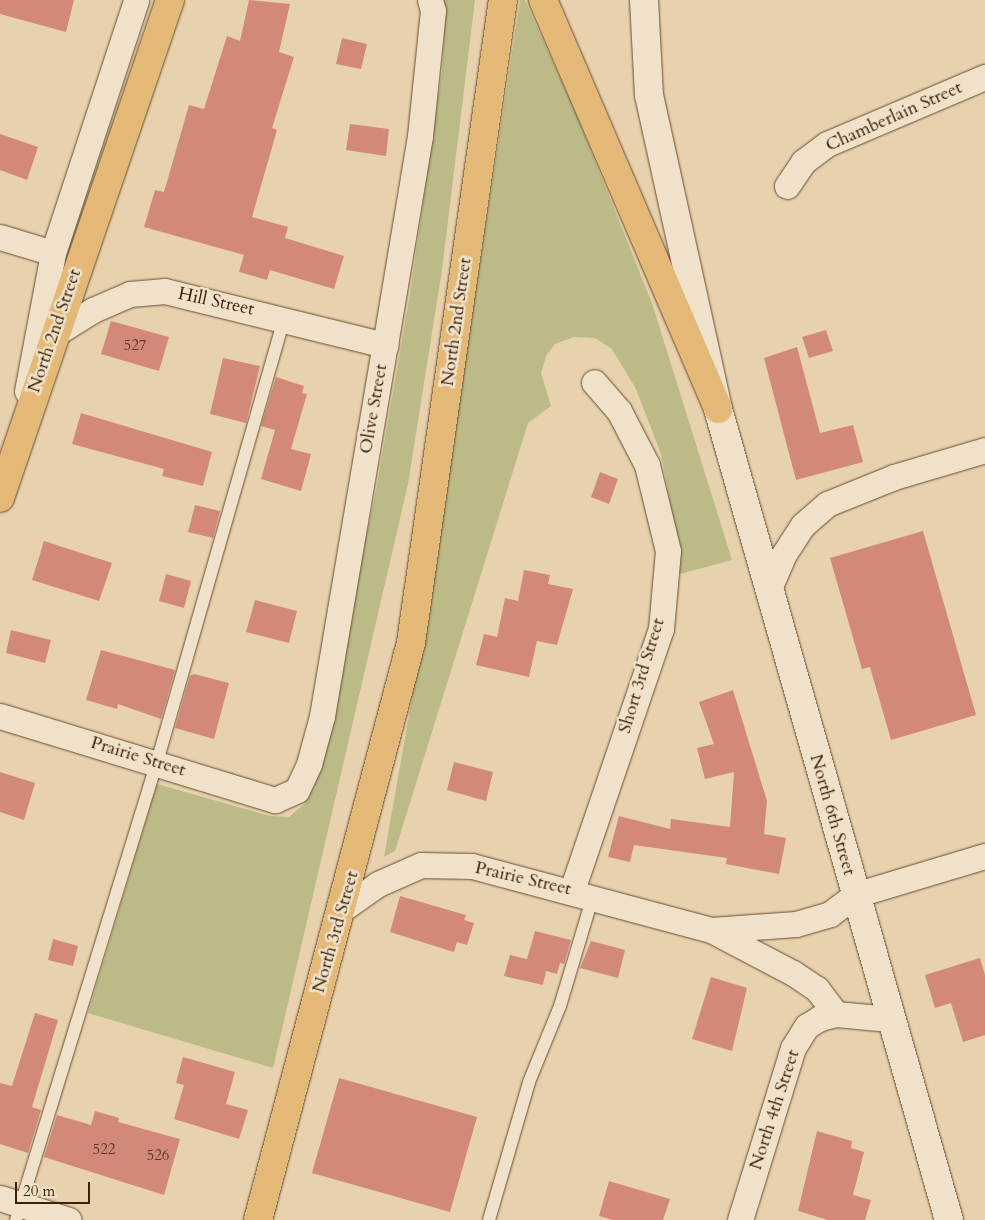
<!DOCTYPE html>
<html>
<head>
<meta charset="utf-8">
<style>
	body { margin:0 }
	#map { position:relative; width:985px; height:1220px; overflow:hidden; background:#e8d2ae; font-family:Cardo,serif }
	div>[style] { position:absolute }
	.green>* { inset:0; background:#bcba86 }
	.building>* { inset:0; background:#d2897a }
	.roads { filter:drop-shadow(0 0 1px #684c31) drop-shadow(0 0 1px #684c31) }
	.service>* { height:12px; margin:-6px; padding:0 6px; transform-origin:6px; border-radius:6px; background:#f0e2ca }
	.minor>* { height:25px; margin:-12.5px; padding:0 12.5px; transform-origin:12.5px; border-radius:12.5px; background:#f0e2ca }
	.secondary>* { height:28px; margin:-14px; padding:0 14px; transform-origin:14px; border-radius:14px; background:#f0e2ca }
	.primary>* { height:28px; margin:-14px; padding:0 14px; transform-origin:14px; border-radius:14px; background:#e4b977 }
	span { translate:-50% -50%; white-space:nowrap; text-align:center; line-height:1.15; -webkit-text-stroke:5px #f0e2ca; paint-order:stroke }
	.number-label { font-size:15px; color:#623a24 }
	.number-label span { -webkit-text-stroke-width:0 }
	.street-label { font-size:18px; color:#3d2007 }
	.scale { position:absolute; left:15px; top:1182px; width:75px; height:22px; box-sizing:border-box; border:2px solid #3d2007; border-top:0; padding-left:6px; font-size:15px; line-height:18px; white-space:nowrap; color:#3d2007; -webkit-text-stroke:4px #f0e2ca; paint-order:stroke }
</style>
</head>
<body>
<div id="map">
	<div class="green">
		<i style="clip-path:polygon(442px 0,475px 0,442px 270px,408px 484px,273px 1068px,88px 1013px,157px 784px,270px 816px,289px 817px,303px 805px,314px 787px,376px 490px,410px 294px,442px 71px,445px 25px)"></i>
		<i style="clip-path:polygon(520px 0,525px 0,575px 111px,652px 303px,732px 560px,676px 575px,670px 501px,661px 454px,636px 389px,612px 349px,595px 338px,574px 337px,555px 344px,546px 356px,541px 373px,551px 406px,528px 423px,395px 851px,384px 857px,425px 624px)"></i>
	</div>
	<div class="building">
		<i style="clip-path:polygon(0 0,74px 0,66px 32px,0 14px)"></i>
		<i style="clip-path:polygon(249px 0,290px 4px,279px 52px,294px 57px,272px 128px,277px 130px,252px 217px,288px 227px,285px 238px,344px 256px,334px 289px,270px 270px,267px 280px,239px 272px,244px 255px,144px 227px,155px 190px,164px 192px,189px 105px,204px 109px,227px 36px,240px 41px)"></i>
		<i style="clip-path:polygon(342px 38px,367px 44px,361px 69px,336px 64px)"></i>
		<i style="clip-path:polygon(350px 124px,389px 129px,386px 156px,346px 150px)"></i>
		<i style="clip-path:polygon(0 134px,38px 147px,27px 180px,0 170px)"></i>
		<i style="clip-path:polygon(111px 321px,169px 337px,159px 371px,101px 354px)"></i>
		<i style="clip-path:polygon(826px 330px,833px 351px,809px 358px,802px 337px)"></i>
		<i style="clip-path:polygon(797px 347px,820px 433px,853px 425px,863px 462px,796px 480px,764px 358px)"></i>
		<i style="clip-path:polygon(223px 358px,260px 366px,246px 423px,210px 414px)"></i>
		<i style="clip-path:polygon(276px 377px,304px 386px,302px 393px,307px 394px,291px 449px,311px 454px,301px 491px,261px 479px,275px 430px,261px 426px)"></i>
		<i style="clip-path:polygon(81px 413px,212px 452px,203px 486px,162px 476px,164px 469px,72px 444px)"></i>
		<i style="clip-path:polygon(600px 472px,618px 479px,609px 504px,591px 497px)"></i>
		<i style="clip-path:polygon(195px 505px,220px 511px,213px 538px,188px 532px)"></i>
		<i style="clip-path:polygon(923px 531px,976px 715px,891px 740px,870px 667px,862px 669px,830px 558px)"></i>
		<i style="clip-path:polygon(44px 541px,112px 563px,99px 601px,32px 580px)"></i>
		<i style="clip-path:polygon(524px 570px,550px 575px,548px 584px,573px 589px,557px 645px,537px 641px,529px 677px,476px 665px,484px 634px,497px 637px,505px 598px,518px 601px)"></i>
		<i style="clip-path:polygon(166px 574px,191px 581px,184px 608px,159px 601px)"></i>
		<i style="clip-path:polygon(255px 600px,297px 611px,289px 643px,246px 632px)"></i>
		<i style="clip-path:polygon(11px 630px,51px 640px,45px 663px,6px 653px)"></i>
		<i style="clip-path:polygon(101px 650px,175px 670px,161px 719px,118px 704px,117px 709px,86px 700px)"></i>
		<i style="clip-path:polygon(194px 674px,229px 683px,214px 739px,175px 728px,190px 676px)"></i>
		<i style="clip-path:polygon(733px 690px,767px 801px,764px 834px,786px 838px,779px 874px,726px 864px,727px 858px,634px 845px,630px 862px,608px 857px,619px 816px,670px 829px,671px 819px,730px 827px,734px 772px,705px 779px,697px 748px,714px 744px,699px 702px)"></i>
		<i style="clip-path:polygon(454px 762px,493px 772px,486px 801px,447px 790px)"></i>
		<i style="clip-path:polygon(0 772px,35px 783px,24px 820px,0 812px)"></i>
		<i style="clip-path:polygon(400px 896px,466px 915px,464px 920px,474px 923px,467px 945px,457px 942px,454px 952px,390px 932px)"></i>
		<i style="clip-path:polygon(535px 931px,571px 940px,564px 964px,560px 963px,557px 974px,546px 971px,543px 985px,504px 976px,510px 955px,527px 959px)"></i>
		<i style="clip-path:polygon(53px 939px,78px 946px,73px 966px,48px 960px)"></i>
		<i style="clip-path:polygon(591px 941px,625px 950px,618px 978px,580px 968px)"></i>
		<i style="clip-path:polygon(980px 958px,985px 975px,985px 1035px,963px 1042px,951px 1003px,935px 1008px,925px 975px)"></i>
		<i style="clip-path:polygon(711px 977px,747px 988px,732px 1051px,692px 1039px)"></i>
		<i style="clip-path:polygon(35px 1013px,58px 1020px,32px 1107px,41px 1110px,28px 1153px,0 1144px,0 1083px,12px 1086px)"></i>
		<i style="clip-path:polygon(183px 1057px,235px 1072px,226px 1104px,248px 1110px,239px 1139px,174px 1119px,184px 1085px,176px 1083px)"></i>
		<i style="clip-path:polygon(339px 1078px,477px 1117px,450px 1212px,312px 1173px)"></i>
		<i style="clip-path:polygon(95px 1111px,119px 1118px,118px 1122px,180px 1139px,164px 1195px,44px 1157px,57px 1115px,91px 1125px)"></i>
		<i style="clip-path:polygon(817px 1131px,852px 1141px,851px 1148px,864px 1152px,853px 1195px,871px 1200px,865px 1220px,828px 1220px,798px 1211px)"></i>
		<i style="clip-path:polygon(609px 1181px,670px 1199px,663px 1220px,613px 1220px,599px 1216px)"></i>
	</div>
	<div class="roads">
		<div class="service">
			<i style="left:16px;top:1220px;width:479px;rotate:-72.9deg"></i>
			<i style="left:157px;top:762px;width:462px;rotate:-74deg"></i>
			<i style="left:489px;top:1220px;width:144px;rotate:-73.8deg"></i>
			<i style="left:529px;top:1082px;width:82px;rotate:-67.8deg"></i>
			<i style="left:560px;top:1006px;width:115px;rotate:-73.3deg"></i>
		</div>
		<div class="minor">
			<i style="left:787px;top:186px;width:29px;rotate:-56deg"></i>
			<i style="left:803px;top:162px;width:30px;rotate:-37deg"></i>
			<i style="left:827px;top:144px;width:172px;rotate:-23deg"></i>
			<i style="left:0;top:237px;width:55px;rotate:16.8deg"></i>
			<i style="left:53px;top:335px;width:47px;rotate:-32deg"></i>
			<i style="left:93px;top:310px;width:40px;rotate:-23.4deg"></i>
			<i style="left:130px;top:294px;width:35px;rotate:-5deg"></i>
			<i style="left:165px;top:291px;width:227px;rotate:13.8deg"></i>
			<i style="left:27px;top:391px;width:140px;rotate:-79.3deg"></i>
			<i style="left:53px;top:253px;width:266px;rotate:-71.8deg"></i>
			<i style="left:768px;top:591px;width:40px;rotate:-66.6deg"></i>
			<i style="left:784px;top:554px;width:35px;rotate:-57deg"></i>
			<i style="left:803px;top:525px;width:32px;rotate:-41deg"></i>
			<i style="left:827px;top:504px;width:72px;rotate:-21.9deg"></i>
			<i style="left:894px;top:477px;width:95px;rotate:-16.5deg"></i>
			<i style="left:0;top:716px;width:288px;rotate:17deg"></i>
			<i style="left:275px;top:800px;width:24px;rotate:-24deg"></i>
			<i style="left:297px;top:790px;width:29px;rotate:-65deg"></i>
			<i style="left:309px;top:764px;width:50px;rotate:-74.8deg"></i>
			<i style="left:322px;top:716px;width:376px;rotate:-80.4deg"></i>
			<i style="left:385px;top:345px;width:212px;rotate:-80.5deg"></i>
			<i style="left:420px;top:136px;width:126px;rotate:-84.1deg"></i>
			<i style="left:433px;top:11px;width:11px;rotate:-105deg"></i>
			<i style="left:572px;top:890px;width:276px;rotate:-71.2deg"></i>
			<i style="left:661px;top:629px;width:78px;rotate:-84.9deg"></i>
			<i style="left:668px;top:551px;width:89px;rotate:-103.7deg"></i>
			<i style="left:647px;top:465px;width:61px;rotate:-117.4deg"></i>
			<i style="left:619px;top:411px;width:38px;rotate:-131deg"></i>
			<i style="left:341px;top:910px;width:45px;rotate:-35.1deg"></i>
			<i style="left:378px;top:884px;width:47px;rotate:-23.8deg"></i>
			<i style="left:421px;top:865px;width:51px;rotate:1.1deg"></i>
			<i style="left:472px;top:866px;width:247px;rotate:15deg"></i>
			<i style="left:711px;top:930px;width:93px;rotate:27.7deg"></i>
			<i style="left:793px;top:973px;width:29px;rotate:34deg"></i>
			<i style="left:817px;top:989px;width:31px;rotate:53deg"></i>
			<i style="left:711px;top:930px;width:85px;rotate:-4deg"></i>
			<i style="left:796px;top:924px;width:35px;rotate:-16deg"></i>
			<i style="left:830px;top:914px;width:31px;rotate:-37deg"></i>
			<i style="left:855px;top:895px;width:136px;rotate:-16.7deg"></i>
			<i style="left:0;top:1198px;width:72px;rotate:17.7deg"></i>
			<i style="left:740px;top:1220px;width:180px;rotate:-72.9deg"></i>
			<i style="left:793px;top:1048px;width:26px;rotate:-58deg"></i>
			<i style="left:807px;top:1026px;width:15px;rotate:-32deg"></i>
			<i style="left:820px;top:1018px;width:16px;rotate:-14deg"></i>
			<i style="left:836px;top:1014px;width:54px;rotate:5.3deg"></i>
		</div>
		<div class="secondary">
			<i style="left:644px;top:0;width:95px;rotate:87deg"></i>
			<i style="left:649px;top:95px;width:321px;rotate:77.6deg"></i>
			<i style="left:718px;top:409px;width:843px;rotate:74.1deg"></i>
		</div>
		<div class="primary">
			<i style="left:543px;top:0;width:445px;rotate:66.8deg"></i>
			<i style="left:0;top:498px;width:526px;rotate:-71.15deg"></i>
			<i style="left:258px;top:1220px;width:597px;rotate:-75.15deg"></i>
			<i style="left:411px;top:643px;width:650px;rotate:-81.86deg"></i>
		</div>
	</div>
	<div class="number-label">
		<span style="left:135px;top:346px">527</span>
		<span style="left:104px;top:1150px">522</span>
		<span style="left:158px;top:1156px">526</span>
	</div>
	<div class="street-label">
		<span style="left:894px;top:117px;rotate:-24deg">Chamberlain Street</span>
		<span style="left:216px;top:302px;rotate:12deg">Hill Street</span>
		<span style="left:457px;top:322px;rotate:-82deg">North 2nd Street</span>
		<span style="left:55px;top:331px;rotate:-71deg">North 2nd Street</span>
		<span style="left:374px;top:409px;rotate:-80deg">Olive Street</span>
		<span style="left:642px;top:676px;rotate:-73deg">Short 3rd Street</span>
		<span style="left:138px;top:757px;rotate:17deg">Prairie Street</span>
		<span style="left:832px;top:815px;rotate:74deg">North 6th Street</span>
		<span style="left:523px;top:879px;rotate:13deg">Prairie Street</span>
		<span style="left:336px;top:932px;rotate:-74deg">North 3rd Street</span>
		<span style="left:775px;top:1110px;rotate:-72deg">North 4th Street</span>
	</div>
	<div class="scale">20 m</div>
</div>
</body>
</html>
